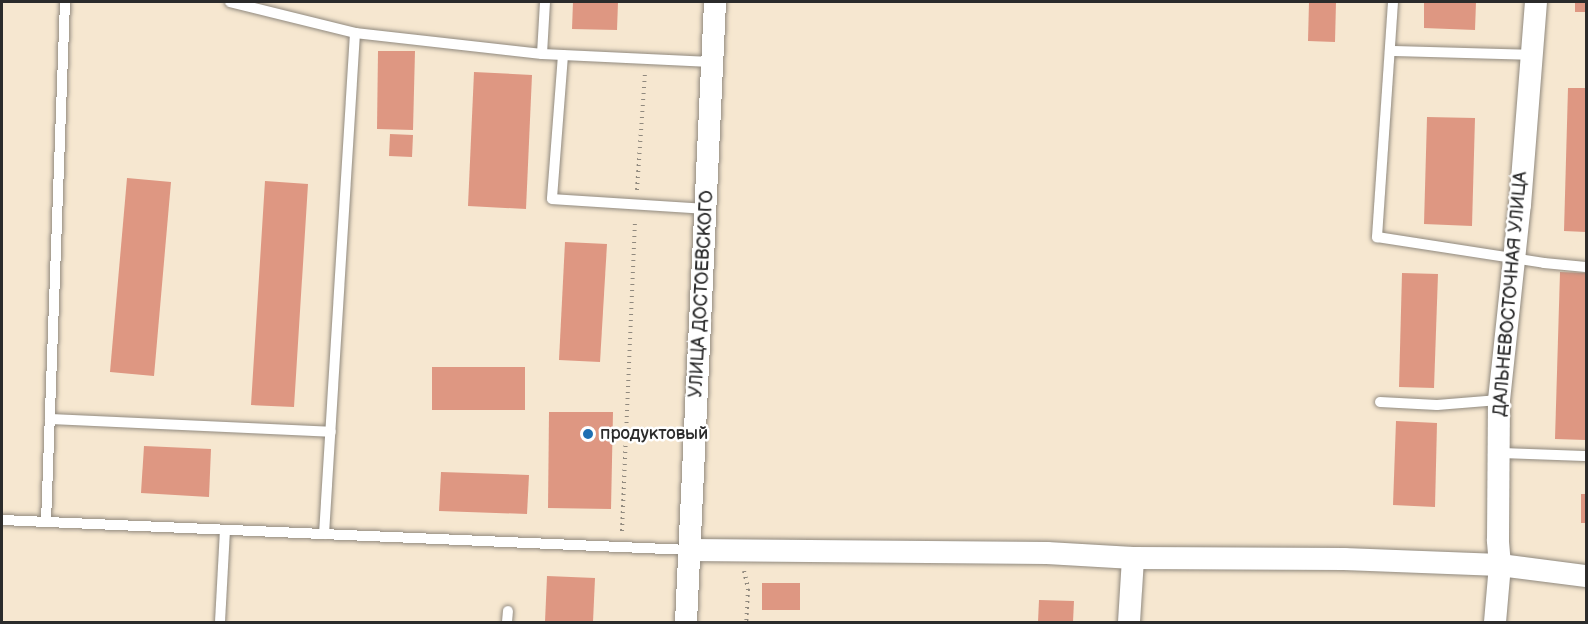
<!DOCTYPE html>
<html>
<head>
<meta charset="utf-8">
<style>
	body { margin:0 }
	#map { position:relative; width:1588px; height:624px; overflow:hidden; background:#f6e7d0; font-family:"Balsamiq Sans",sans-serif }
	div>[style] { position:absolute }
	.building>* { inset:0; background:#de9782 }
	.path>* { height:4px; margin-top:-2px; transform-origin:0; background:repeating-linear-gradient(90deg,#90897e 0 1.5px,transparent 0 6px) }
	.roads { filter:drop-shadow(0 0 2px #90897e) drop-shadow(0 0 2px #90897e) }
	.lane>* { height:10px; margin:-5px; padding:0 5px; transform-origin:5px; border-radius:5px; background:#fff }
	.street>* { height:22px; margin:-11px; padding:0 11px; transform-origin:11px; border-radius:11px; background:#fff }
	.dots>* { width:16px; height:16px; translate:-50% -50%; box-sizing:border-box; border:3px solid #fff; border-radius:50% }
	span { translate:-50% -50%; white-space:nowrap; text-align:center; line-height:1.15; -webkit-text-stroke:5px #fff; paint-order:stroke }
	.street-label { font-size:18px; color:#2b2b2b }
	.poi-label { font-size:18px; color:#2b2b2b }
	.left { translate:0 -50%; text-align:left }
	.frame { position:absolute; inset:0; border:3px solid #2b2b2b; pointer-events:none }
</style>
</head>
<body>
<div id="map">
	<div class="building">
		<i style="clip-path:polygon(573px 2px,618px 2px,617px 30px,572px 29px)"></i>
		<i style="clip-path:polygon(1309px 2px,1336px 2px,1335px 42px,1308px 41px)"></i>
		<i style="clip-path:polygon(1424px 2px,1476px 2px,1475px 30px,1424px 28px)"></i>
		<i style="clip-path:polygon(1575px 2px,1586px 2px,1586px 12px,1575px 12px)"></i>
		<i style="clip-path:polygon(378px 51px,415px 51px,413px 130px,377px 129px)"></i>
		<i style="clip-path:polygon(474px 72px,532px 75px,526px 209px,468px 206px)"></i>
		<i style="clip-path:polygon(1568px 88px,1586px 88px,1586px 232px,1564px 231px)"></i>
		<i style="clip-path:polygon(1427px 117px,1475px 118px,1472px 226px,1424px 224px)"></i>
		<i style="clip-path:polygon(390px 134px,413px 135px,412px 157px,389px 156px)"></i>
		<i style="clip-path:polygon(127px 178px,171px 182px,154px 376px,110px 372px)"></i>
		<i style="clip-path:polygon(265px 181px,308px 184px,294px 407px,251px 405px)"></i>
		<i style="clip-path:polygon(565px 242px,607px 244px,600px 362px,559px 360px)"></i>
		<i style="clip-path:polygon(1560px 272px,1586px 273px,1586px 440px,1555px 439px)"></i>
		<i style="clip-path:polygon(1402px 273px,1438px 274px,1434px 388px,1399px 387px)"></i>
		<i style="clip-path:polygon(432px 367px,525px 367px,525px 410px,432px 410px)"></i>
		<i style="clip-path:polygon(549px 412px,613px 412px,611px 509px,548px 508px)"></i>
		<i style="clip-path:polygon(1396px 421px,1437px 423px,1435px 507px,1393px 505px)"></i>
		<i style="clip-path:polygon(144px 446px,211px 449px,209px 497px,141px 493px)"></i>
		<i style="clip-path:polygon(441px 472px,529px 475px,527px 514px,439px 511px)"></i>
		<i style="clip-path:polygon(1581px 494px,1586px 494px,1586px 523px,1581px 523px)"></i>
		<i style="clip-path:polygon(547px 576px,595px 578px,593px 622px,545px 622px)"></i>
		<i style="clip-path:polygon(762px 583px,800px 583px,800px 610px,762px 610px)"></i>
		<i style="clip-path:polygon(1039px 600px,1074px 601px,1073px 622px,1038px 622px)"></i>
	</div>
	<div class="path">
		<i style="left:637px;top:190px;width:116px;rotate:-86.1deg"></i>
		<i style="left:622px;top:531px;width:310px;rotate:-87.6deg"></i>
		<i style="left:744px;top:571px;width:18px;rotate:77deg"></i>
		<i style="left:748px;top:589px;width:33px;rotate:93deg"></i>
	</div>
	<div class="roads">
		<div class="lane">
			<i style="left:230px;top:2px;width:129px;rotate:13.9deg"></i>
			<i style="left:1393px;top:2px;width:236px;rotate:93.9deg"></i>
			<i style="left:1377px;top:237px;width:169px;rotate:8.8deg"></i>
			<i style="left:1544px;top:263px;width:42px;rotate:5.4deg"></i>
			<i style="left:1390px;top:51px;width:142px;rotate:1.6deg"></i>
			<i style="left:542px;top:54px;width:52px;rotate:-86.7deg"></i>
			<i style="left:563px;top:55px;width:144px;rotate:94.4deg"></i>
			<i style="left:552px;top:199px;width:154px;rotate:3.7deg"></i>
			<i style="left:1380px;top:402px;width:57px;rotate:3deg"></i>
			<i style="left:1437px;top:405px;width:62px;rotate:-4.6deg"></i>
			<i style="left:50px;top:419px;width:281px;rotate:2.6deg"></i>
			<i style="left:1500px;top:453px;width:86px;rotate:2deg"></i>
			<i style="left:2px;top:520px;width:689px;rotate:2.5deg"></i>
			<i style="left:46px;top:522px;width:520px;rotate:-87.91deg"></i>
			<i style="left:324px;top:534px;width:502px;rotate:-86.46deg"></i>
			<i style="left:355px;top:33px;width:188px;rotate:6.4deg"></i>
			<i style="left:542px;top:54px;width:169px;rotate:2.7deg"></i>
			<i style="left:220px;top:622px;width:92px;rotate:-86.9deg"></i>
			<i style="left:507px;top:622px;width:11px;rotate:-85deg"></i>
		</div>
		<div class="street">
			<i style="left:690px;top:550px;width:357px;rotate:0.5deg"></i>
			<i style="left:1047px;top:553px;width:86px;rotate:3.3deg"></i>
			<i style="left:1133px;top:558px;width:211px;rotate:0.3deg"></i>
			<i style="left:1344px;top:559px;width:156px;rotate:2.2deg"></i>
			<i style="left:1500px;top:565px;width:87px;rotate:7.3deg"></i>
			<i style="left:686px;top:622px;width:621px;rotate:-87.32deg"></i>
			<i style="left:1129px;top:622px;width:64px;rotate:-86.4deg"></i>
			<i style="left:1495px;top:622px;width:57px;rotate:-85deg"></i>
			<i style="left:1500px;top:565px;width:25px;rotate:-95deg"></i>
			<i style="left:1498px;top:540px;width:140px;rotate:-89.6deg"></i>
			<i style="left:1499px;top:400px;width:196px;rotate:-83.9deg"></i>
			<i style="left:1520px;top:205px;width:204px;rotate:-85.5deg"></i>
		</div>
	</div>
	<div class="dots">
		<i style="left:588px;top:434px;background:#1f6fb2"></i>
	</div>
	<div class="street-label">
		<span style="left:702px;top:294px;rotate:-87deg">УЛИЦА ДОСТОЕВСКОГО</span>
		<span style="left:1511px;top:294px;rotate:-85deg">ДАЛЬНЕВОСТОЧНАЯ УЛИЦА</span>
	</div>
	<div class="poi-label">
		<span class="left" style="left:600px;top:434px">продуктовый</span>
	</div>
	<div class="frame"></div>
</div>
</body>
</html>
